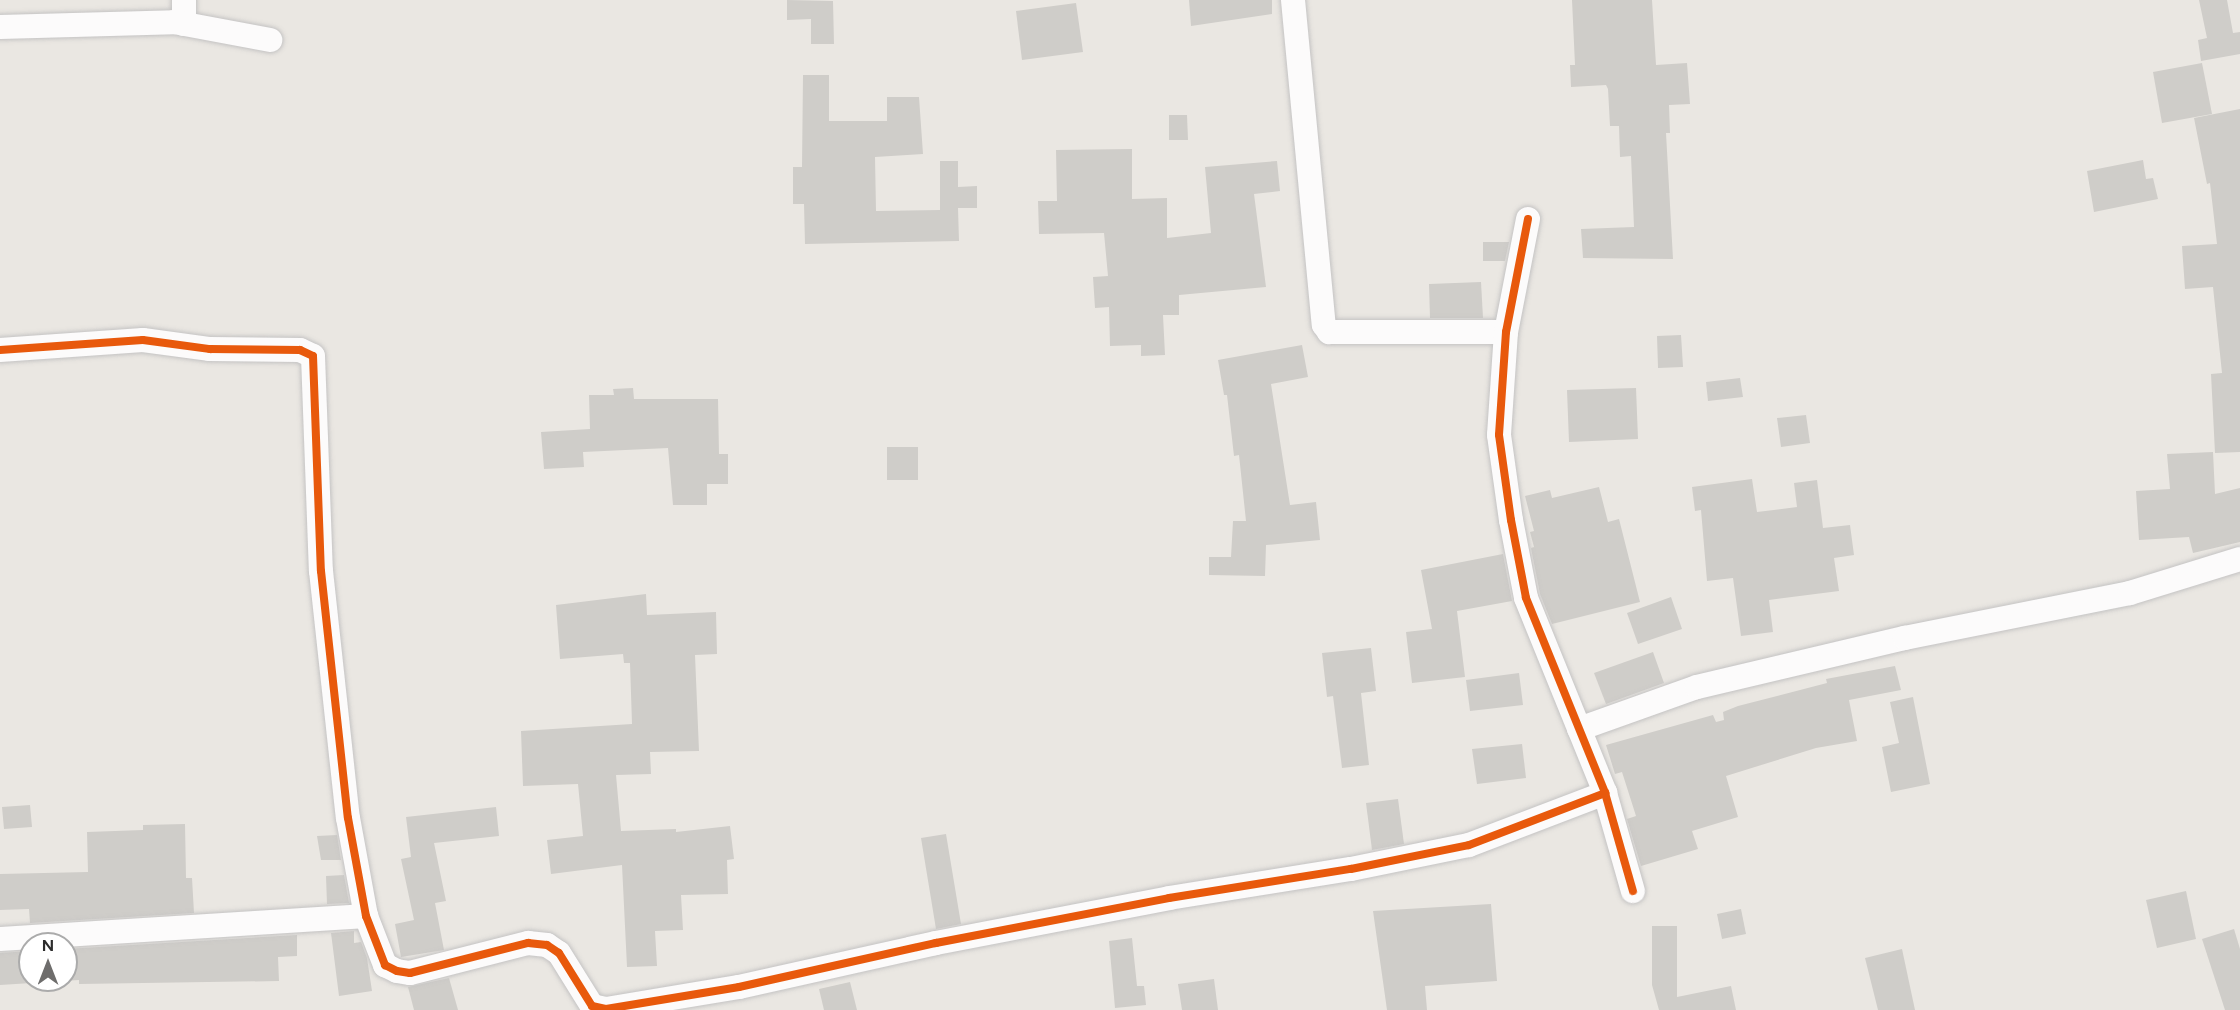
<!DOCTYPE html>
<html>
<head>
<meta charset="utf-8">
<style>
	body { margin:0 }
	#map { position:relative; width:2240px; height:1010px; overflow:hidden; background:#eae7e2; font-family:Figtree,sans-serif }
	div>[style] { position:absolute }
	.building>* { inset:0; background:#cfcdc9 }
	.roads { filter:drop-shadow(0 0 2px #c4c3c3) drop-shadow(0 0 2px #c4c3c3) }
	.minor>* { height:24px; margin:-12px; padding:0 12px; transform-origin:12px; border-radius:12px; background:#fcfbfb }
	.cycleway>* { height:8px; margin:-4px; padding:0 4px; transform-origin:4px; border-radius:4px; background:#e8590c }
	span { translate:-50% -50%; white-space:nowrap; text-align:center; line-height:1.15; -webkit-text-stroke:4.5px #fff; paint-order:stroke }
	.north { position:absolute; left:18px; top:932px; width:60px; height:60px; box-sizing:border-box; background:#fff; border:2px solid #ababab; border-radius:50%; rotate:0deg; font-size:16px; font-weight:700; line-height:24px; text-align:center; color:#2c2c2c }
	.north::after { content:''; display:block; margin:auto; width:21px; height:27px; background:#6e6d6c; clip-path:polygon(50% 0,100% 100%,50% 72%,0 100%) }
</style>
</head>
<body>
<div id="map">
	<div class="building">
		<i style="clip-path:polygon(787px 0,833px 1px,834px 44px,811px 44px,811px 19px,787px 20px)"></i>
		<i style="clip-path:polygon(1189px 0,1272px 0,1272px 14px,1191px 26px)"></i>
		<i style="clip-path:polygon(1572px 0,1652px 0,1656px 65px,1687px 63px,1690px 104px,1669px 105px,1670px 133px,1666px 133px,1673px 259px,1583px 258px,1581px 229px,1634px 227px,1631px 156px,1620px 157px,1619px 126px,1610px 126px,1608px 89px,1606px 85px,1571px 87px,1570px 65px,1575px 65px)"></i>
		<i style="clip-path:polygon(2199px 0,2227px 0,2233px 33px,2240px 32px,2240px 54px,2201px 61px,2198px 40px,2207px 38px)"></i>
		<i style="clip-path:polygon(1076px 3px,1083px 52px,1022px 60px,1016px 11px)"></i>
		<i style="clip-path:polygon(2202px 63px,2212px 114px,2162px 123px,2153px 72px)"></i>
		<i style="clip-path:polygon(803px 75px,829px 75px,829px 121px,887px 121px,887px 97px,919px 97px,923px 154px,875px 157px,876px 211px,940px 210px,940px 161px,958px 161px,958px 187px,977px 186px,977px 208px,958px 208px,959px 241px,805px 244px,804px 204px,793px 204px,793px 167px,802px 167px)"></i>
		<i style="clip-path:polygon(2240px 109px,2240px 452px,2215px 453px,2211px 374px,2222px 373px,2213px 287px,2185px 289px,2182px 246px,2217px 244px,2210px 183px,2207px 184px,2194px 118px)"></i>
		<i style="clip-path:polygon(1169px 115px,1187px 115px,1188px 140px,1169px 140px)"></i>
		<i style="clip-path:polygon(1132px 149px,1132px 199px,1167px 198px,1167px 238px,1211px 233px,1205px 167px,1277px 161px,1280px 191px,1254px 194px,1266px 287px,1179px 295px,1179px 315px,1163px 315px,1165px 355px,1141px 356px,1141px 345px,1110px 346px,1109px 307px,1095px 308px,1093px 277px,1108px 276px,1104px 233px,1039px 234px,1038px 201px,1057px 201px,1056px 150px)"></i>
		<i style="clip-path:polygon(2143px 160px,2146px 179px,2153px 178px,2158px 199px,2094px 212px,2087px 171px)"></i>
		<i style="clip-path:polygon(1483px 242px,1509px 242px,1505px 261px,1483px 261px)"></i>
		<i style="clip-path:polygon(1481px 282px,1483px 318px,1430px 318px,1429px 284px)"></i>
		<i style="clip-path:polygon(1681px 335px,1683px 367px,1658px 368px,1657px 336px)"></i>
		<i style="clip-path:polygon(1302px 345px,1308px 377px,1271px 384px,1290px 505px,1316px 502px,1320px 540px,1266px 545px,1265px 576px,1209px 575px,1209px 557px,1231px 557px,1233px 521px,1246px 521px,1239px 455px,1234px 456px,1227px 395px,1224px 395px,1218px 360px)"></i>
		<i style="clip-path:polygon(1740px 378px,1743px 397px,1708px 401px,1706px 382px)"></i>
		<i style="clip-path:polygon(633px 388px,634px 399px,718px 399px,719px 454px,728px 454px,728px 484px,707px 484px,707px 505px,673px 505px,668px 448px,583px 452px,584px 467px,544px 469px,541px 432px,590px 429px,589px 395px,614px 395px,613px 389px)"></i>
		<i style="clip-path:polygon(1636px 388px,1638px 439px,1569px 442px,1567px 390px)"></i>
		<i style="clip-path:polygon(1806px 415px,1810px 443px,1781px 447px,1777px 418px)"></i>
		<i style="clip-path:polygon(887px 447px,918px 447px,918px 480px,887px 480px)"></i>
		<i style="clip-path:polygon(2213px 452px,2215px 494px,2240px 488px,2240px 542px,2193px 553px,2189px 537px,2139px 540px,2136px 491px,2170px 489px,2167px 454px)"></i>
		<i style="clip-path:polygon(1752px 479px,1757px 512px,1797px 507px,1794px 483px,1817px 480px,1823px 528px,1850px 525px,1854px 555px,1834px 558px,1839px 591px,1769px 600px,1773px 632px,1741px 636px,1733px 578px,1707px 581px,1701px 510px,1695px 511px,1692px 487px)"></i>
		<i style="clip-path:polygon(1599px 487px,1608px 522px,1619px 519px,1640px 602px,1552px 624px,1540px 594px,1531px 548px,1534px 547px,1530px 532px,1534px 531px,1525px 496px,1550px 490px,1552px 498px)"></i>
		<i style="clip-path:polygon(1503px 554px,1512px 601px,1457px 611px,1465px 677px,1412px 683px,1406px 632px,1432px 629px,1421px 570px)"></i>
		<i style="clip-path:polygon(646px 594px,647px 615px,716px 612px,717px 654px,695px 655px,699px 751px,650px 752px,651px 774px,616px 775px,621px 831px,676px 829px,676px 832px,730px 826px,734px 859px,727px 860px,728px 894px,681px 895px,683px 930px,655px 931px,657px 966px,627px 967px,622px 865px,551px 874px,547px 840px,583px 836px,578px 784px,523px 786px,521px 731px,632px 724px,630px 663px,624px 663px,623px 654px,560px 659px,556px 605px)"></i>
		<i style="clip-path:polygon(1671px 597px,1682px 629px,1638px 644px,1627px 613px)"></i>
		<i style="clip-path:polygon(1371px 648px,1376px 691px,1361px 693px,1369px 765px,1342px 768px,1333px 696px,1327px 697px,1322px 653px)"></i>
		<i style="clip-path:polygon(1653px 652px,1664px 683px,1606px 704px,1594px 673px)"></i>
		<i style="clip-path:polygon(1895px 666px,1901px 690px,1849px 700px,1857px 741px,1816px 748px,1726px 776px,1738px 817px,1692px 831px,1698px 849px,1641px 866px,1627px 819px,1636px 816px,1622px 772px,1615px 774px,1606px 745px,1713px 715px,1716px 722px,1724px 720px,1723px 712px,1738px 706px,1827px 683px,1826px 679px)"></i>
		<i style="clip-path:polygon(1519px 673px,1523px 705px,1470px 711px,1466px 680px)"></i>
		<i style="clip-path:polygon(1913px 697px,1930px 784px,1891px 792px,1882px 747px,1899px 743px,1890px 702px)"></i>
		<i style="clip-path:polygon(1522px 744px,1526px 778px,1477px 784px,1472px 749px)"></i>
		<i style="clip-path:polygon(1398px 799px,1404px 844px,1372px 850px,1366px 803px)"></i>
		<i style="clip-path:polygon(30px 805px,32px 827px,4px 829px,2px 807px)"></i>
		<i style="clip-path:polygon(496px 807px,499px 836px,434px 843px,446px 901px,435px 903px,444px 950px,401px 957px,395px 924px,414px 920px,401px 859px,411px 857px,406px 817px)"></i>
		<i style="clip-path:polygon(185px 824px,186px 878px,192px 878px,194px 913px,30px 923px,29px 909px,0 910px,0 874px,88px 872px,87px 832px,143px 830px,143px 825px)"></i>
		<i style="clip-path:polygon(946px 834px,961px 924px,936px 929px,921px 838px)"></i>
		<i style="clip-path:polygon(337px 835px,341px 860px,321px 860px,317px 836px)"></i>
		<i style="clip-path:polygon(344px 875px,349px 903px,327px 904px,326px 876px)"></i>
		<i style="clip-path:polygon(2186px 891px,2196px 939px,2157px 948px,2146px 900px)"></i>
		<i style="clip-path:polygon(1491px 904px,1497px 981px,1425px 986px,1427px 1010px,1387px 1010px,1373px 911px)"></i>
		<i style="clip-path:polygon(1741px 909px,1746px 934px,1722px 939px,1717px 914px)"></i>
		<i style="clip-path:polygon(1652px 926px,1677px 926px,1677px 997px,1731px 986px,1736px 1010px,1659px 1010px,1652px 985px)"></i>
		<i style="clip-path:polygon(2234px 929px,2240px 949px,2240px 1010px,2225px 1010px,2202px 939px)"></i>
		<i style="clip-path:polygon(354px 931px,354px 943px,361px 942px,367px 958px,372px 991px,339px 996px,331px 933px)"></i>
		<i style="clip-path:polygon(297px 935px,297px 956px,278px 957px,279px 981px,79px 984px,79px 980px,0 985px,0 953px,30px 951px,30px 980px,66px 980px,66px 949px)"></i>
		<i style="clip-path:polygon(1132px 938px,1137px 986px,1144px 986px,1146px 1005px,1115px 1008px,1109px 941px)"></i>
		<i style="clip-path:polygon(1902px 949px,1915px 1010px,1878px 1010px,1865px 958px)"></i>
		<i style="clip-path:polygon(449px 978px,458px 1010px,414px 1010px,408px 987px)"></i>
		<i style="clip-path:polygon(1214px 979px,1218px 1010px,1182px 1010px,1178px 984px)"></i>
		<i style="clip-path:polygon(850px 982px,857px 1010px,824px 1010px,819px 989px)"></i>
	</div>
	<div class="roads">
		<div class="minor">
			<i style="left:1293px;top:0;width:326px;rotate:84.6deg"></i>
			<i style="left:1324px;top:325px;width:9px;rotate:54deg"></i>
			<i style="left:1329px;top:332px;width:177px"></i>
			<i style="left:184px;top:24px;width:24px;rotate:-90deg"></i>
			<i style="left:0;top:27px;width:174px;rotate:-1.6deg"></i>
			<i style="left:174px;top:22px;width:98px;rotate:10.6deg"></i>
			<i style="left:1528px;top:219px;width:115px;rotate:101deg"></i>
			<i style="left:1506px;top:332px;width:103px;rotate:93.9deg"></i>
			<i style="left:1499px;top:435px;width:86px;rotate:82deg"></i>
			<i style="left:1511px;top:520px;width:79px;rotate:79.1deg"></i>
			<i style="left:1526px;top:598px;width:210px;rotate:67.9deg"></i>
			<i style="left:1605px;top:793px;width:102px;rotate:74.1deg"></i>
			<i style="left:0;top:350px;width:143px;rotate:-4deg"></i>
			<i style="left:143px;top:340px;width:68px;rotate:7.7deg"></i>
			<i style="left:210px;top:349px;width:90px;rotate:0.6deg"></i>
			<i style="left:300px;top:350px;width:14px;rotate:25deg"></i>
			<i style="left:313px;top:356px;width:215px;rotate:87.9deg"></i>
			<i style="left:321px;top:571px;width:248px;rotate:83.8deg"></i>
			<i style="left:348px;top:818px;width:100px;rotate:79.6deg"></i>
			<i style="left:366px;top:916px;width:53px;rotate:68.8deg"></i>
			<i style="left:385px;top:965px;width:13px;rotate:27deg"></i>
			<i style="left:397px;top:971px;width:13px;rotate:9deg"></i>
			<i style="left:410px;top:973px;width:122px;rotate:-14.3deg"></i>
			<i style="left:528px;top:943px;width:19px;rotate:6deg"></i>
			<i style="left:547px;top:945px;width:14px;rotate:34deg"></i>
			<i style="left:559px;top:953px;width:62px;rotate:58.1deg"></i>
			<i style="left:592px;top:1006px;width:14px;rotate:12deg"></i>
			<i style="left:606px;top:1009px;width:135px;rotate:-9.4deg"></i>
			<i style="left:739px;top:987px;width:202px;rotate:-12.6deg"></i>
			<i style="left:936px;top:943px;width:237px;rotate:-10.9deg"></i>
			<i style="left:1169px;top:898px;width:184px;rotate:-9.1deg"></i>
			<i style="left:1351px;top:869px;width:120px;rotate:-11.5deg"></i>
			<i style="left:1469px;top:845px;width:146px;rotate:-20.9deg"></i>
			<i style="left:1579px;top:729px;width:125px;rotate:-19.6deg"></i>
			<i style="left:1697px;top:687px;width:214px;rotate:-13.3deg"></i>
			<i style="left:1905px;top:638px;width:229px;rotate:-11.3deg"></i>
			<i style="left:2130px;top:593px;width:115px;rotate:-17.2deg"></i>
			<i style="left:0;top:939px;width:367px;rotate:-3.6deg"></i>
		</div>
	</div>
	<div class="cycleway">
		<i style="left:1528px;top:219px;width:115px;rotate:101deg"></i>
		<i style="left:1506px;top:332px;width:103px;rotate:93.9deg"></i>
		<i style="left:1499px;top:435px;width:86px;rotate:82deg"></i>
		<i style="left:1511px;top:520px;width:79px;rotate:79.1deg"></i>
		<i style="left:1526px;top:598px;width:210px;rotate:67.9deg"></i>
		<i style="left:1605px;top:793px;width:102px;rotate:74.1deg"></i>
		<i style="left:0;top:350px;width:143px;rotate:-4deg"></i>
		<i style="left:143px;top:340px;width:68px;rotate:7.7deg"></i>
		<i style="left:210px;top:349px;width:90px;rotate:0.6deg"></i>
		<i style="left:300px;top:350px;width:14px;rotate:25deg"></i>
		<i style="left:313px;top:356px;width:215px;rotate:87.9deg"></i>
		<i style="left:321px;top:571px;width:248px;rotate:83.8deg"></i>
		<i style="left:348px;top:818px;width:100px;rotate:79.6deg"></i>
		<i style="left:366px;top:916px;width:53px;rotate:68.8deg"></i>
		<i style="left:385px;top:965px;width:13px;rotate:27deg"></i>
		<i style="left:397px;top:971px;width:13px;rotate:9deg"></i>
		<i style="left:410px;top:973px;width:122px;rotate:-14.3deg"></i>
		<i style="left:528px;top:943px;width:19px;rotate:6deg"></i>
		<i style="left:547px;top:945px;width:14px;rotate:34deg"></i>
		<i style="left:559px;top:953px;width:62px;rotate:58.1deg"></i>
		<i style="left:592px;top:1006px;width:14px;rotate:12deg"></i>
		<i style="left:606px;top:1009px;width:135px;rotate:-9.4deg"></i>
		<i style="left:739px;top:987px;width:202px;rotate:-12.6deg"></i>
		<i style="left:936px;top:943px;width:237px;rotate:-10.9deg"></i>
		<i style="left:1169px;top:898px;width:184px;rotate:-9.1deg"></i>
		<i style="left:1351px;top:869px;width:120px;rotate:-11.5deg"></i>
		<i style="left:1469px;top:845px;width:146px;rotate:-20.9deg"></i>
	</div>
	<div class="north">N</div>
</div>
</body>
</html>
